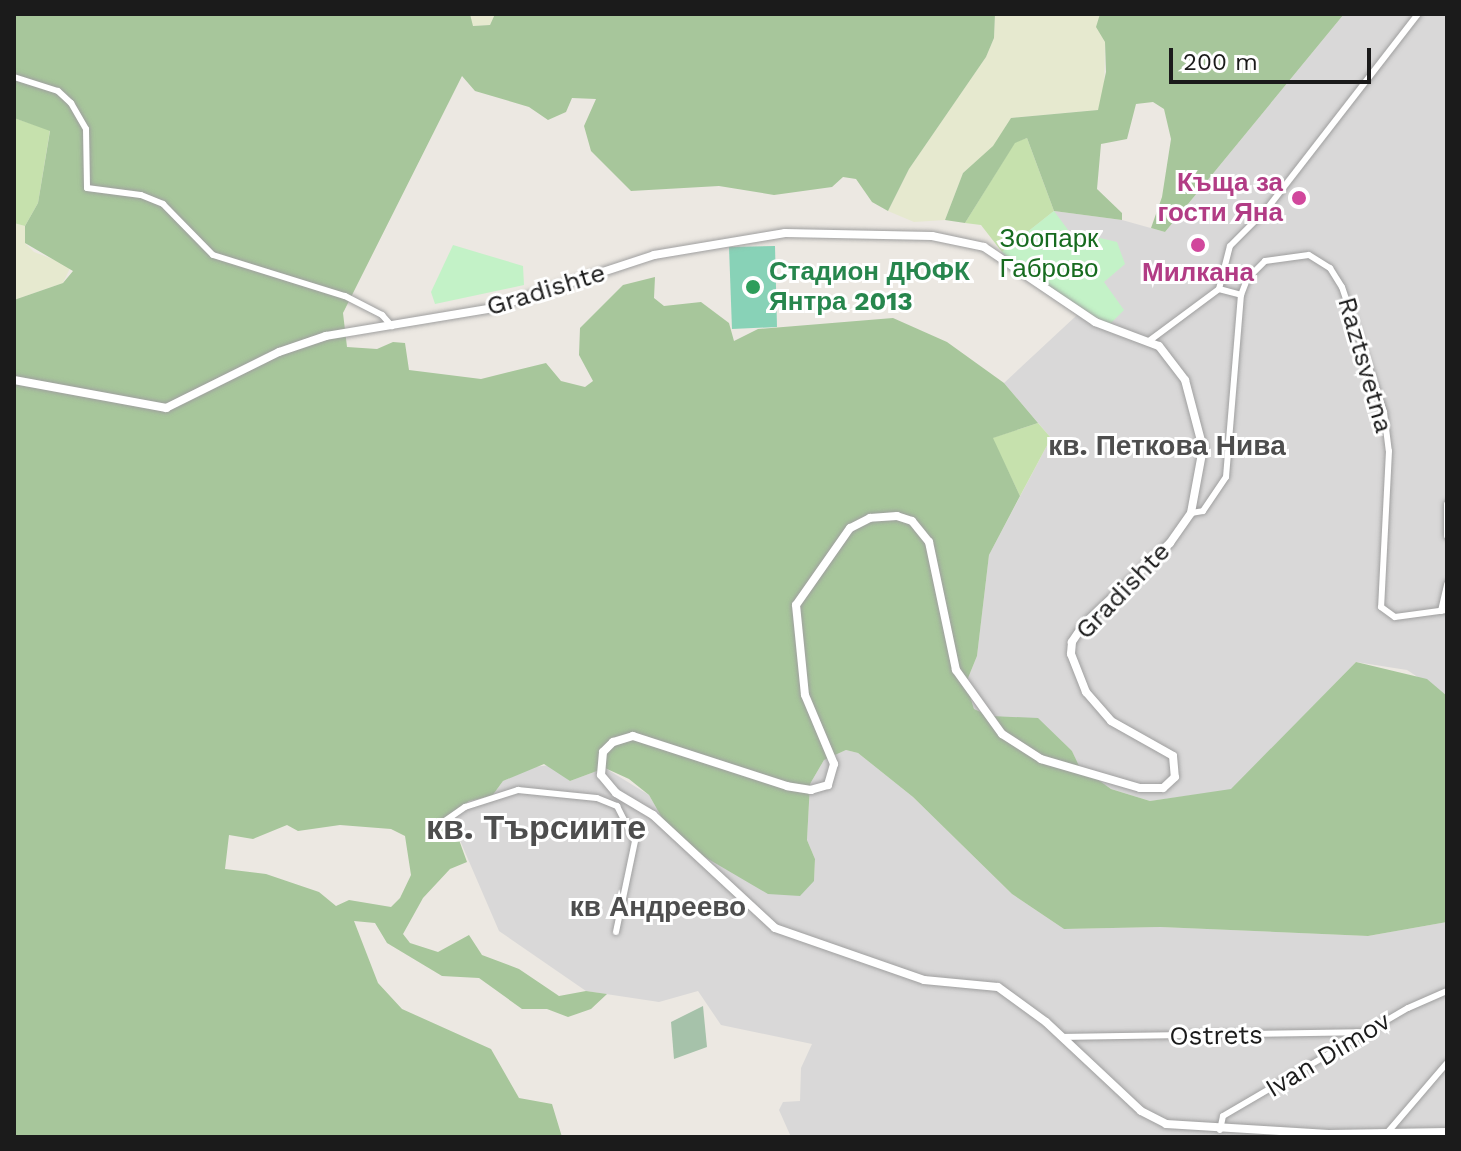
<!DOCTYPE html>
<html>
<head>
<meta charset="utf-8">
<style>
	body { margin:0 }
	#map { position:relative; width:1461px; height:1151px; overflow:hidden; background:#ece8e2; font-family:"Work Sans",sans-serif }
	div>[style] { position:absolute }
	.residential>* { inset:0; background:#d9d8d8 }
	.farmland>* { inset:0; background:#e6e9cf }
	.grass>* { inset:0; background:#c6e1ad }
	.forest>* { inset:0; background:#a7c69b }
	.cemetery>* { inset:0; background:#a6c2aa }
	.park>* { inset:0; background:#c3f2c7 }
	.pitch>* { inset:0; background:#88d2b7 }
	.roads { filter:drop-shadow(0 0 2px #9f9f9f) drop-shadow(0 0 2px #9f9f9f) }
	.minor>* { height:6px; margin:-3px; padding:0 3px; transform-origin:3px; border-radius:3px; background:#fff }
	.tertiary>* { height:8px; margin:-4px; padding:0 4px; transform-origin:4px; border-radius:4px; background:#fff }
	.dots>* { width:22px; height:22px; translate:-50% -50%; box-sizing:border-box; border:4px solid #fff; border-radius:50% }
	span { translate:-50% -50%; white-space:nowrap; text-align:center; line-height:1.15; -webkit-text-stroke:6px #fff; paint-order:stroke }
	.hotel-label { font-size:26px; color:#b23c85; font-weight:700 }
	.right { translate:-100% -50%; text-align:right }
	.park-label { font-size:26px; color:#176b1f }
	.leisure-label { font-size:26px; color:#27864d; font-weight:700 }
	.left { translate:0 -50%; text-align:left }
	.street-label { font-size:26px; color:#1b1b1b }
	.neighbourhood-label { font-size:28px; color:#4e4e4e; font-weight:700 }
	.district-label { font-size:34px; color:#4e4e4e; font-weight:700 }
	.frame { position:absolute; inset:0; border:16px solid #1b1b1b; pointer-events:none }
	.scale { position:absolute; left:1169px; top:48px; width:202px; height:36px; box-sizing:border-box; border:4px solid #1b1b1b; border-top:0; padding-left:10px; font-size:24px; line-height:28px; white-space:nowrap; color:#1b1b1b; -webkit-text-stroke:6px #fff; paint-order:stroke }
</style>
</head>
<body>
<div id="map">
	<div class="residential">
		<i style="clip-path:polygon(1344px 14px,1447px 14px,1447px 696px,1407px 670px,1356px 662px,1231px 790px,1150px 801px,1111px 789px,1078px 766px,1072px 751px,974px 709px,966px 683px,977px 656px,989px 555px,1051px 438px,1004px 383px,1077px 315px,994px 258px,1054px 211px,1122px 220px,1165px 232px)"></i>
		<i style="clip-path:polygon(846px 750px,858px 753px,913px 797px,1012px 894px,1064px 929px,1160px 927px,1368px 936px,1447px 922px,1447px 1137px,791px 1137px,779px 1110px,783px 1102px,800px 1101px,801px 1068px,812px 1044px,721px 1025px,698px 991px,659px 1002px,586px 991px,499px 931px,449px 815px,469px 801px,492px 796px,503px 781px,533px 767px,551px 765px,570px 781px,605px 768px,649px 795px,674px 839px,799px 896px,814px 880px,815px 859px,807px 840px,810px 784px,824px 760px)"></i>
	</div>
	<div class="farmland">
		<i style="clip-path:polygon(470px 14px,495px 14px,490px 25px,472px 26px)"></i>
		<i style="clip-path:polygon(995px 14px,1100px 14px,1097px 27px,1105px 42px,1104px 101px,1098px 110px,1011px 118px,994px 146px,963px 173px,945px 220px,914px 222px,888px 211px,909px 169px,986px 57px,994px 38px)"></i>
		<i style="clip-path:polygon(14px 223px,25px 226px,25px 243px,34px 252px,71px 266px,63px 283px,14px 300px)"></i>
	</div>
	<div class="grass">
		<i style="clip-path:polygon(14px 118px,50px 130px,38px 203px,25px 226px,14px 223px)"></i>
		<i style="clip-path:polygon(1027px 138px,1054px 211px,1002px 252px,981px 225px,965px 223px,1015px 142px)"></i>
		<i style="clip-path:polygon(1038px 423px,1051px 438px,1020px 496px,992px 438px)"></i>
	</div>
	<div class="forest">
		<i style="clip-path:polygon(evenodd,14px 14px,470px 14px,473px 26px,490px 25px,495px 14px,995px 14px,994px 38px,986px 57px,909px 169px,888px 211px,872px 202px,856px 179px,843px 177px,832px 187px,774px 195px,719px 186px,631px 191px,591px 151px,584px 126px,596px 99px,572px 98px,566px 112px,548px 120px,529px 107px,475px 91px,462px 76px,343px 313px,347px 347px,377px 349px,393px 342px,405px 343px,409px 370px,481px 379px,546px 363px,561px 381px,585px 387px,593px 381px,579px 355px,580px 328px,623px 285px,655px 277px,654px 298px,664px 306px,701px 302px,729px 323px,734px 341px,758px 329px,893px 318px,947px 342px,1004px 383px,1038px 423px,993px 438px,1020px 496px,989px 555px,977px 656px,966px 683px,974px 709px,990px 716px,1038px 718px,1072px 751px,1079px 766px,1111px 789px,1150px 801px,1231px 789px,1356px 662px,1427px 679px,1447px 696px,1447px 922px,1368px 936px,1160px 927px,1064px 929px,1012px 894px,913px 797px,858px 753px,846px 750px,824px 760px,810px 784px,807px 840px,815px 859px,814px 881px,800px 896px,768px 894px,674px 839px,649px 795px,629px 779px,605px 768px,570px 781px,544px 764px,503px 781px,492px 796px,469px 801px,450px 815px,467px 862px,450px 869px,423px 898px,403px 934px,410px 943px,438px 952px,469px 935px,482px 955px,519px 969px,559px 996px,586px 991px,607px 994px,591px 1009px,568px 1017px,547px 1009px,522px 1009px,479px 978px,442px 976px,387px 943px,375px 923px,354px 921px,378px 983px,402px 1009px,491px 1049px,519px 1098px,552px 1104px,562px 1137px,14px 1137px,14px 300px,63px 283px,73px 271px,25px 243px,25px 226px,38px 203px,50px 131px,14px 118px,14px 14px,287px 825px,298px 831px,340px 825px,391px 829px,405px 836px,411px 875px,400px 898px,391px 907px,349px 900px,336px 906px,319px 892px,266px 874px,225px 869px,229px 835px,253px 839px,287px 825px)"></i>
		<i style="clip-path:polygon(1100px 14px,1344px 14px,1165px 232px,1151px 228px,1162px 197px,1171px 139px,1164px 109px,1153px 102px,1136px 104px,1127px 139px,1101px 144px,1097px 189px,1122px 213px,1122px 220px,1054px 211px,1027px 138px,1015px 143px,965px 223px,945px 220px,963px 173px,993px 146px,1011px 118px,1098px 110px,1106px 72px,1105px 42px,1096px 27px)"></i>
	</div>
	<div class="cemetery">
		<i style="clip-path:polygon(703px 1006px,707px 1047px,674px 1059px,671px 1022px)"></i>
	</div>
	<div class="park">
		<i style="clip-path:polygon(1054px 211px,1080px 246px,1100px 238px,1117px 242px,1125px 264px,1104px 282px,1124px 310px,1109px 325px,1033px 280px,1002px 252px)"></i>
		<i style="clip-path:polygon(453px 245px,523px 266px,524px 285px,435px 304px,431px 292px)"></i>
	</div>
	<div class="pitch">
		<i style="clip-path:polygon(775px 246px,777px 327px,732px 329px,729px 247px)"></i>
	</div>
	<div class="roads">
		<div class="minor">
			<i style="left:14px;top:77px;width:46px;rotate:17.7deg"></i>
			<i style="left:58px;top:91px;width:18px;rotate:43deg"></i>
			<i style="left:71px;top:103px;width:30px;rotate:60deg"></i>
			<i style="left:86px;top:129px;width:59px;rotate:89deg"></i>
			<i style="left:87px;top:188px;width:54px;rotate:7.4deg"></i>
			<i style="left:141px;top:195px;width:24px;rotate:22deg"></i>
			<i style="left:163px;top:204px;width:71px;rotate:45.6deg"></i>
			<i style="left:213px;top:255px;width:138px;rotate:17.3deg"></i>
			<i style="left:345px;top:296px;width:42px;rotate:27.2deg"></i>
			<i style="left:382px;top:315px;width:15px;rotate:48deg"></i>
			<i style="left:1219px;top:289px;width:44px;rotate:-75.7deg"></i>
			<i style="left:1230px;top:246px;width:51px;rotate:-45deg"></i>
			<i style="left:1266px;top:210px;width:248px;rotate:-52.2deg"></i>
			<i style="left:1219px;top:289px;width:23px;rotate:15deg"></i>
			<i style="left:1149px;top:341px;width:87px;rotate:-36.6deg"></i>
			<i style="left:1447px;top:504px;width:32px;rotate:90deg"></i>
			<i style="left:1191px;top:513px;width:12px;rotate:-9deg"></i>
			<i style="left:1203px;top:511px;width:41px;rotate:-55.9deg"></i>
			<i style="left:1226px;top:477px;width:183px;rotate:-85.3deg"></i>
			<i style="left:1241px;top:295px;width:17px;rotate:-69deg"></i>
			<i style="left:1247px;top:279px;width:25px;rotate:-45deg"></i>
			<i style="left:1265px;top:261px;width:44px;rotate:-7.8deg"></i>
			<i style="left:1309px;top:255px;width:25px;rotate:32deg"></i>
			<i style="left:1330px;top:268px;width:22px;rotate:58deg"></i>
			<i style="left:1342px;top:287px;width:132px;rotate:71.4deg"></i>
			<i style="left:1384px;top:412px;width:39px;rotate:83deg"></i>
			<i style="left:1389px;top:451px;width:156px;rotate:92.9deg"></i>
			<i style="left:1381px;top:607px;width:17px;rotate:36deg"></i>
			<i style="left:1395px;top:617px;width:52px;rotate:-7.7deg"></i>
			<i style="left:1441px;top:611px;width:28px;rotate:-77deg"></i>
			<i style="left:442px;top:823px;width:28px;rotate:-35deg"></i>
			<i style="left:465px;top:807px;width:56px;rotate:-17.8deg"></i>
			<i style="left:518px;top:790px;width:79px;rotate:5.8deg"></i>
			<i style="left:597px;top:798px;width:22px;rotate:22deg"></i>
			<i style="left:617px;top:806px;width:39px;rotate:63deg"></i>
			<i style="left:635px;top:841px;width:93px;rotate:101.8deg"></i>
			<i style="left:1062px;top:1037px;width:308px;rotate:-0.9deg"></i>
			<i style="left:1220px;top:1130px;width:14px;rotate:-78deg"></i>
			<i style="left:1223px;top:1116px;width:214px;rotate:-30.3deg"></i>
			<i style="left:1408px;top:1008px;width:43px;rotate:-23.6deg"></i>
			<i style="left:1387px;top:1133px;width:92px;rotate:-49.4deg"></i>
		</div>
		<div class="tertiary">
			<i style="left:14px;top:380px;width:155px;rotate:10.4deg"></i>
			<i style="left:166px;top:408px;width:126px;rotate:-26.4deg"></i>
			<i style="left:279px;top:352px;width:50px;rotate:-18.8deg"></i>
			<i style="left:326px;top:336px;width:169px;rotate:-9.5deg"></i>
			<i style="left:493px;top:308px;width:169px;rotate:-18.2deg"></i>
			<i style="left:654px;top:255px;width:133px;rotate:-9.5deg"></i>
			<i style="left:785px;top:233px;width:147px;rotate:1.2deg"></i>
			<i style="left:932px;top:236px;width:53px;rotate:11.9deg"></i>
			<i style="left:984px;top:247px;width:134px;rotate:34deg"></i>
			<i style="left:1095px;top:322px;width:68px;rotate:20.6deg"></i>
			<i style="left:1159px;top:346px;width:43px;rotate:52.6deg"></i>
			<i style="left:1185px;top:380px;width:70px;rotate:75.2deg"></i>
			<i style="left:1203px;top:448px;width:66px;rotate:100.5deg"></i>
			<i style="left:1191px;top:513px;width:37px;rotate:125deg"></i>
			<i style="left:1170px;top:543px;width:118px;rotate:136.7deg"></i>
			<i style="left:1084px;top:624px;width:22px;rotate:124deg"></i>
			<i style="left:1072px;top:642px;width:12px;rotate:95deg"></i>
			<i style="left:1071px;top:654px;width:41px;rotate:68.5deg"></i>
			<i style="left:1086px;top:692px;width:38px;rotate:49deg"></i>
			<i style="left:1111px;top:721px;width:71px;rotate:29.4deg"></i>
			<i style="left:1173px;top:756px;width:21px;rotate:85deg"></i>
			<i style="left:1175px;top:777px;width:16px;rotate:137deg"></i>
			<i style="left:1163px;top:788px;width:23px;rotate:180deg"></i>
			<i style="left:1140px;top:788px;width:103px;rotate:-163.7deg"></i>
			<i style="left:1041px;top:759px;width:46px;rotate:-147.3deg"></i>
			<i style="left:1002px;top:734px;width:79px;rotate:-125.7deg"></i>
			<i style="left:956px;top:670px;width:131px;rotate:-101.9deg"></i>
			<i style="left:929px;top:542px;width:27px;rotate:-129deg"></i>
			<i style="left:912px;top:521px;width:16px;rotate:-162deg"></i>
			<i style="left:897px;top:516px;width:27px;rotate:176deg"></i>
			<i style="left:870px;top:518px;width:22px;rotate:153deg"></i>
			<i style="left:850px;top:528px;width:94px;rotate:125deg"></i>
			<i style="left:796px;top:605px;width:90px;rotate:84.3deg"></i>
			<i style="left:805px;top:695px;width:75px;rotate:67.2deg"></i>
			<i style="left:834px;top:764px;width:22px;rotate:106deg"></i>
			<i style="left:828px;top:785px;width:18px;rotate:164deg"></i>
			<i style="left:811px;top:790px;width:24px;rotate:-171deg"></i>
			<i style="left:787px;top:786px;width:162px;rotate:-162deg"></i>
			<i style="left:633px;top:736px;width:21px;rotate:163deg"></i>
			<i style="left:613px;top:742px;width:14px;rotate:135deg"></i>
			<i style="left:603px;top:752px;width:23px;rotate:95deg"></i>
			<i style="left:601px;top:775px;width:23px;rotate:50deg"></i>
			<i style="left:616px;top:793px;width:43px;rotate:30.7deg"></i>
			<i style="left:653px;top:815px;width:166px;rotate:42.8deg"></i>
			<i style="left:775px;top:928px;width:158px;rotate:19.2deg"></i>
			<i style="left:924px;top:980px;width:74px;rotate:5.4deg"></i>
			<i style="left:998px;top:987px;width:59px;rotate:36.1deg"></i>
			<i style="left:1046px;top:1022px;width:130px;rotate:43.1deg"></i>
			<i style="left:1141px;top:1111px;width:28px;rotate:27deg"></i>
			<i style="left:1166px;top:1124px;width:163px;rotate:3.5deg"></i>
			<i style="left:1329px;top:1134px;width:118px;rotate:-1deg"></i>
		</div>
	</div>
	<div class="dots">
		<i style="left:1299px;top:198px;background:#d1479c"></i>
		<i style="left:1198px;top:245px;background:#d1479c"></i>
		<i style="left:753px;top:287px;background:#2e9e5b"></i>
	</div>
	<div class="hotel-label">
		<span class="right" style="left:1283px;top:198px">Къща за<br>гости Яна</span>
		<span style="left:1198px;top:273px">Милкана</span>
	</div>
	<div class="park-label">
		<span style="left:1049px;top:254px">Зоопарк<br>Габрово</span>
	</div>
	<div class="leisure-label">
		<span class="left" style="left:769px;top:287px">Стадион ДЮФК<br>Янтра 2013</span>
	</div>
	<div class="street-label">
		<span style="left:546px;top:290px;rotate:-17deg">Gradishte</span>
		<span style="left:1365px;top:365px;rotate:74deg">Raztsvetna</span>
		<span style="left:1123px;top:591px;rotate:-46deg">Gradishte</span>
		<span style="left:1216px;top:1036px;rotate:-1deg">Ostrets</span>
		<span style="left:1328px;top:1055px;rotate:-31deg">Ivan Dimov</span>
	</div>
	<div class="neighbourhood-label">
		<span style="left:1167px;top:446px">кв. Петкова Нива</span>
		<span style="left:658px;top:907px">кв Андреево</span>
	</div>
	<div class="district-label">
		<span style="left:536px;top:828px">кв. Търсиите</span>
	</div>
	<div class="frame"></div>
	<div class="scale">200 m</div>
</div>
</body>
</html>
